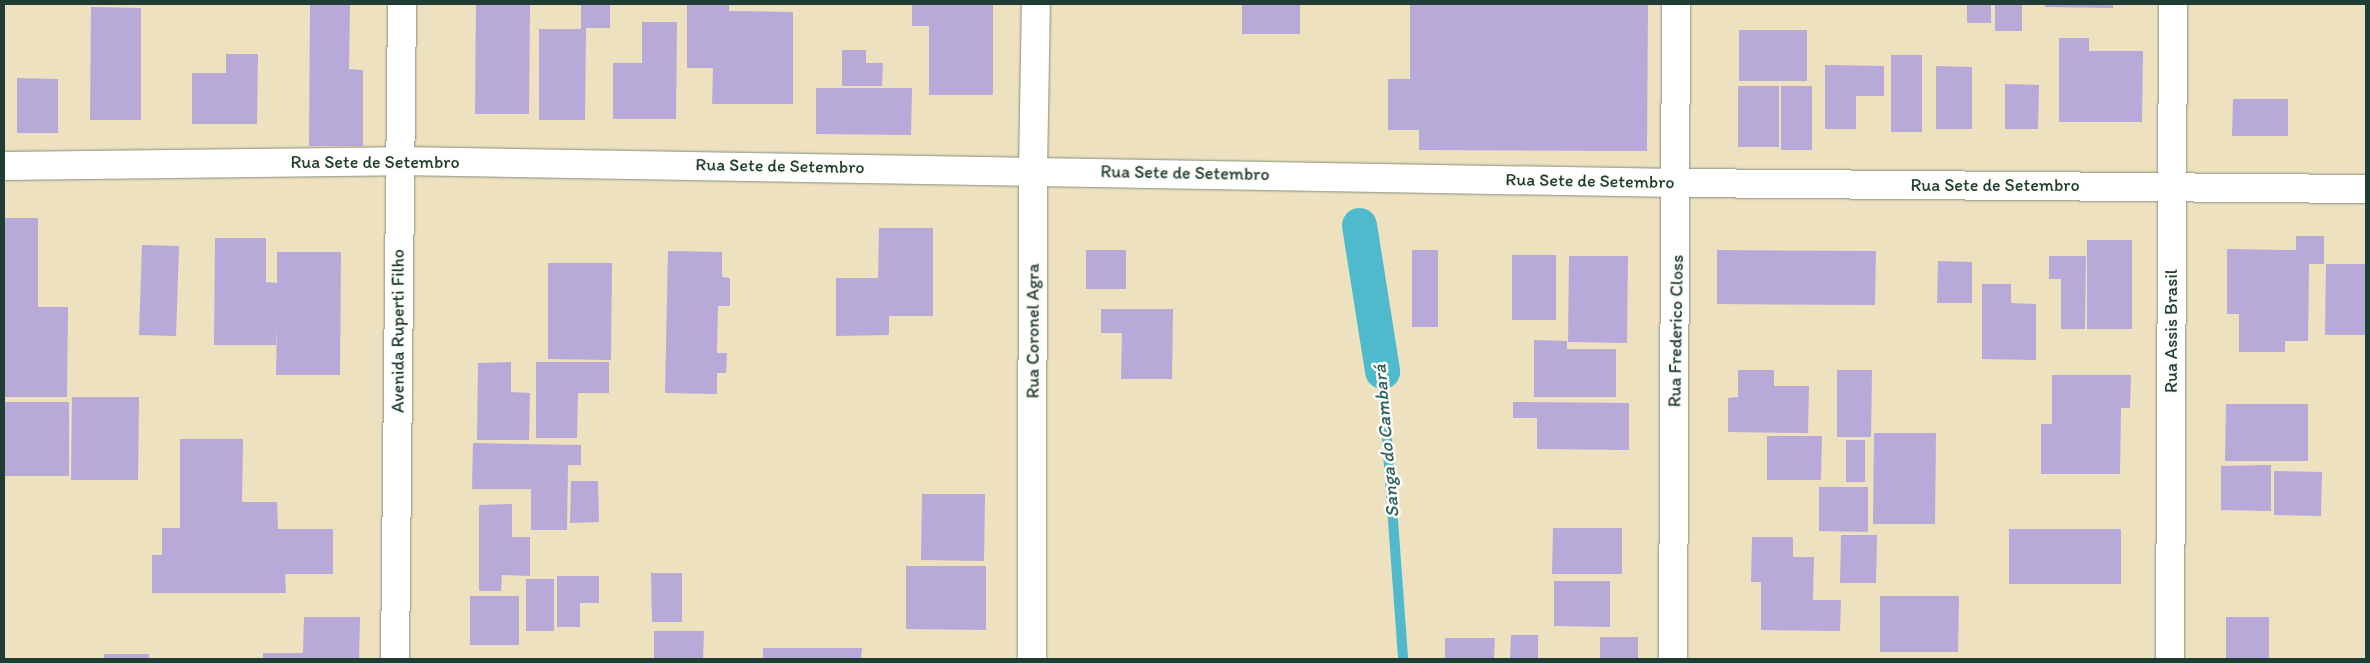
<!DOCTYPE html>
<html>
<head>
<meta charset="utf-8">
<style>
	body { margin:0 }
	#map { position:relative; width:2370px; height:663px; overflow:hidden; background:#ede1c0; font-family:Itim,sans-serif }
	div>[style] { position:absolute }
	.stream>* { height:10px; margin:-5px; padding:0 5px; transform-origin:5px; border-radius:5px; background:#4fbacc }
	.canal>* { height:35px; margin:-17.5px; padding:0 17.5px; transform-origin:17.5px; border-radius:17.5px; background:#4fbacc }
	.building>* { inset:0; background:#b7a9d8 }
	.roads { filter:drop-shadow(0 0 1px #868f7a) drop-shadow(0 0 1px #868f7a) }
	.street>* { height:28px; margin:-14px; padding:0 14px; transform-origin:14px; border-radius:14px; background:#fff }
	.secondary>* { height:28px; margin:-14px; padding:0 14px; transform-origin:14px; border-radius:14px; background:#fff }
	span { translate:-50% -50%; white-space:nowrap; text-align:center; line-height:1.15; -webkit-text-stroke:5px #fdfcf7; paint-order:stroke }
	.street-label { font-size:18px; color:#1f3d34 }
	.water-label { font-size:19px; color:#2d6262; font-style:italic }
	.frame { position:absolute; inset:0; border:5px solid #1f3d34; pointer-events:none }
</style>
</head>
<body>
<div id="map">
	<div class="stream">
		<i style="left:1382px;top:371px;width:289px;rotate:85.8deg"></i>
	</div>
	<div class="canal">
		<i style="left:1359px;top:225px;width:148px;rotate:81deg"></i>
	</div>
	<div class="building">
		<i style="clip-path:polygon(310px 4px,350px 4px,349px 69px,363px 70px,363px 146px,309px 146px)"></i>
		<i style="clip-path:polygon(476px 4px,530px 4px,529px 114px,475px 114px)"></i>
		<i style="clip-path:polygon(581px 4px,610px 4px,610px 28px,586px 28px,585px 120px,539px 120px,539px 29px,581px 29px)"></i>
		<i style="clip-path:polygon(687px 4px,729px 4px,729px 11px,793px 12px,793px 104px,712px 104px,713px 68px,687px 68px)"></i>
		<i style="clip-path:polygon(912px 4px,993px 4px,993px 95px,929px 95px,929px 26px,912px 26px)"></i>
		<i style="clip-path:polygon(1242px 4px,1300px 4px,1300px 34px,1242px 34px)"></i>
		<i style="clip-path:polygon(1410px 4px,1648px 4px,1647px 151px,1419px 150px,1419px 130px,1388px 130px,1388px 79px,1410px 79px)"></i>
		<i style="clip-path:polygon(1967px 4px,1991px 4px,1991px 23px,1967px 23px)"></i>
		<i style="clip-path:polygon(2045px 4px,2113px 4px,2113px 8px,2045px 7px)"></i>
		<i style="clip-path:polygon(1995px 5px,2022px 5px,2022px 31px,1995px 31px)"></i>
		<i style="clip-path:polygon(91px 7px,141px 8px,141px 120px,90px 120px)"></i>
		<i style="clip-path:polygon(642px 22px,677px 22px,676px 119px,613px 119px,613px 63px,642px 63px)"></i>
		<i style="clip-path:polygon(1739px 30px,1807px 30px,1807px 81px,1739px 81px)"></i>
		<i style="clip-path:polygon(2059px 38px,2089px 38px,2089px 51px,2143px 51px,2142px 122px,2059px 122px)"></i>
		<i style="clip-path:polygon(842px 50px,866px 50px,866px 63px,883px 63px,882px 86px,842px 86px)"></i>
		<i style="clip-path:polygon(226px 54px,258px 54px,257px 124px,192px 124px,192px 73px,226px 73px)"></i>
		<i style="clip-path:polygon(1891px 55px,1922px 55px,1922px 132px,1891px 132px)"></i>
		<i style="clip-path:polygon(1825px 65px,1884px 66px,1884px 96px,1856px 96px,1856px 129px,1825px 129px)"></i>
		<i style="clip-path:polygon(1936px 66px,1972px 67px,1972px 129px,1936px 129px)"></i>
		<i style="clip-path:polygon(17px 78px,58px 79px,58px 133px,17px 133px)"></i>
		<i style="clip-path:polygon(2005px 84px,2039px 85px,2038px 129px,2005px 129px)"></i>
		<i style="clip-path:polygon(1738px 86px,1779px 86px,1779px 147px,1738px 147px)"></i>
		<i style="clip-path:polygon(1781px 86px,1812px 86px,1812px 150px,1781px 150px)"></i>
		<i style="clip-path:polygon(816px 88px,912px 88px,911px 135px,816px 134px)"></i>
		<i style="clip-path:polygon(2233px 99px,2288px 99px,2288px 136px,2232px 136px)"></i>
		<i style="clip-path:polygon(4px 218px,38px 218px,38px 307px,68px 307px,67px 397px,4px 397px)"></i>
		<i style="clip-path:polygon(879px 228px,933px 228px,933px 316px,889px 316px,889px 335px,836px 336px,836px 278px,878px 278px)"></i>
		<i style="clip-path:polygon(2296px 236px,2324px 236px,2324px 264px,2309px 264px,2308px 341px,2285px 341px,2285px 352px,2239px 352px,2239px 314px,2227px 314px,2227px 249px,2296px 250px)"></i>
		<i style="clip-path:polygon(215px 238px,266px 238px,266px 282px,277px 283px,277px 252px,341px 252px,340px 375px,276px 375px,277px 321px,276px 345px,214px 345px)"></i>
		<i style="clip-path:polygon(2087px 240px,2132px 240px,2132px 329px,2087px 329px)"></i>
		<i style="clip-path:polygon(142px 245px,179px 246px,176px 336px,139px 335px)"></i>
		<i style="clip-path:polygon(1086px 250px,1126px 250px,1126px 289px,1086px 289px)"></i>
		<i style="clip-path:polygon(1412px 250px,1438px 250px,1438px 327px,1412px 327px)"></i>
		<i style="clip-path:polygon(1717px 250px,1876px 251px,1875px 305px,1717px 304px)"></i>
		<i style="clip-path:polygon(668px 251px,722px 252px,722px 277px,730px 278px,730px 306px,718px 306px,717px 353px,727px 353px,726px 373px,717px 373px,717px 394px,665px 393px)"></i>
		<i style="clip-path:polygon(1512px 255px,1556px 255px,1556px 320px,1512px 320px)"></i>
		<i style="clip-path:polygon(1569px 256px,1628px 256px,1627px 343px,1568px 342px)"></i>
		<i style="clip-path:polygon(2049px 256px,2086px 256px,2085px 329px,2061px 329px,2061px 279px,2049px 279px)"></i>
		<i style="clip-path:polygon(1938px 261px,1972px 262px,1972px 303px,1937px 303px)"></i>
		<i style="clip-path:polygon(548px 263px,612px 263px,611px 360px,548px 359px)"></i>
		<i style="clip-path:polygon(2326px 264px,2366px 264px,2366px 335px,2325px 335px)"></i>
		<i style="clip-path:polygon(1982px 284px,2011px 284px,2011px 303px,2036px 304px,2036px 360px,1982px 359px)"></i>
		<i style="clip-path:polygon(1101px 309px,1173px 309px,1172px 379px,1121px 379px,1122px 333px,1101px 333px)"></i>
		<i style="clip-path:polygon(1534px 340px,1567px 341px,1567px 349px,1616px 349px,1616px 397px,1534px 397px)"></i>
		<i style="clip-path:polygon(511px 362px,511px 392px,530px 393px,529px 440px,477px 440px,478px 363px)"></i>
		<i style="clip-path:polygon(536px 362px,609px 362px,609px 393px,578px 393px,577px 438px,536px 438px)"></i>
		<i style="clip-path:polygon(1738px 370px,1774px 370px,1774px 386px,1809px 386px,1808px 433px,1728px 432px,1728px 398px,1738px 397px)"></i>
		<i style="clip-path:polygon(1837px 370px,1872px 370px,1871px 437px,1837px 437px)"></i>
		<i style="clip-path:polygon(2052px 375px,2131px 375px,2130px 408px,2121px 408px,2120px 474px,2041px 474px,2041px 424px,2052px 424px)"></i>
		<i style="clip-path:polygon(72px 397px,139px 397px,138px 480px,71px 480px)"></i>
		<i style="clip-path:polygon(4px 402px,69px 402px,69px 476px,4px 476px)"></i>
		<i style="clip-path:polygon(1513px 402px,1629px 403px,1629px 450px,1537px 449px,1537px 418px,1513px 418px)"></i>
		<i style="clip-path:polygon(2226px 404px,2308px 404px,2308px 461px,2225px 461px)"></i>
		<i style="clip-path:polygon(1874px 433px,1936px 433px,1935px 524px,1873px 524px)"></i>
		<i style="clip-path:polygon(1767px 436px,1822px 436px,1821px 480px,1767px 480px)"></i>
		<i style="clip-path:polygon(180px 439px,243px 439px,242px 502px,277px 502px,278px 529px,333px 529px,333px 574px,285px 574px,286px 593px,152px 593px,152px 555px,162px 555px,162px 528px,180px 528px)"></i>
		<i style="clip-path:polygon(1846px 440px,1865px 440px,1865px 482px,1846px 482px)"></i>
		<i style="clip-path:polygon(473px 443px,581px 445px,581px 465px,568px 465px,567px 530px,531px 530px,531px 489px,472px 489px)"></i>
		<i style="clip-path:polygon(2271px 465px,2271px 511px,2221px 510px,2221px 466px)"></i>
		<i style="clip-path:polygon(2274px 471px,2322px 472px,2321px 516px,2274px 515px)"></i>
		<i style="clip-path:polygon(571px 481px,598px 481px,599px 522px,570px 523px)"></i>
		<i style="clip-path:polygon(1819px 487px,1868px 487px,1868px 532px,1819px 531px)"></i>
		<i style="clip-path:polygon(922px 494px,985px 494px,984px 561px,921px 560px)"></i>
		<i style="clip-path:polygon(512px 504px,512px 537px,530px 537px,530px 576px,502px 575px,501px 591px,479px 591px,479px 505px)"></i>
		<i style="clip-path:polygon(1553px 528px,1622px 528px,1622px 574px,1552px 574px)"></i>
		<i style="clip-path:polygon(2009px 529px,2121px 529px,2121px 584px,2009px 584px)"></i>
		<i style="clip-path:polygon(1841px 535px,1877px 535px,1876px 583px,1840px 583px)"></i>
		<i style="clip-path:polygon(1752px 537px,1793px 537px,1793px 557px,1814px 557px,1813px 600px,1841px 600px,1840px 631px,1761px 630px,1761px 582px,1751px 582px)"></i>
		<i style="clip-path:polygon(906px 566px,986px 566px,986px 630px,906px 629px)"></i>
		<i style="clip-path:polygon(651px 573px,682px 573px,682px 622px,652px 622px)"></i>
		<i style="clip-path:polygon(557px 576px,599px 576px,599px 603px,580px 603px,580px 627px,557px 627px)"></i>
		<i style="clip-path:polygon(526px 579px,554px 579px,554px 631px,526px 631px)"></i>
		<i style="clip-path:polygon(1554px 581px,1610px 581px,1610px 627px,1554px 626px)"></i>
		<i style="clip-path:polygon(470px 596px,519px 596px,519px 645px,470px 645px)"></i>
		<i style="clip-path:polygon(1880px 596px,1959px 596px,1958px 652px,1880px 652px)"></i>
		<i style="clip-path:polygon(304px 617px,360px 617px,359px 659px,263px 659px,263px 653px,303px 653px)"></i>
		<i style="clip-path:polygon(2226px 617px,2269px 617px,2269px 659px,2226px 659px)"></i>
		<i style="clip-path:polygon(654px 631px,704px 631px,703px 659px,654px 659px)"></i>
		<i style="clip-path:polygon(1511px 635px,1538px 635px,1538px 659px,1510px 659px)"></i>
		<i style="clip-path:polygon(1600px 637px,1638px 637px,1638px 659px,1600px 659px)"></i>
		<i style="clip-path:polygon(1445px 638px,1495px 638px,1494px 659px,1445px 659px)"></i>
		<i style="clip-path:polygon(763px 648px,862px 648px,861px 659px,763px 659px)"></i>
		<i style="clip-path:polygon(104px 654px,149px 654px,149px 659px,104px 659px)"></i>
	</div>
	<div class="roads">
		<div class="street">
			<i style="left:1032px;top:659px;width:489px;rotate:-89.9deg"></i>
			<i style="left:1673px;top:659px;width:655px;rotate:-89.74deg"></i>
			<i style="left:2170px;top:659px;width:655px;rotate:-89.74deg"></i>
		</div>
		<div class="secondary">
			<i style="left:4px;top:166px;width:395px;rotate:-0.7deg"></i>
			<i style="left:399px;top:161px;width:1279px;rotate:0.99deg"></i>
			<i style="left:1678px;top:183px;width:688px;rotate:0.5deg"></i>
			<i style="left:1033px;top:170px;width:166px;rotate:-89deg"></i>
			<i style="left:395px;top:659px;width:655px;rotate:-89.39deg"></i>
		</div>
	</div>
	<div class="street-label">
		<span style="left:375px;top:162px">Rua Sete de Setembro</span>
		<span style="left:780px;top:166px;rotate:1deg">Rua Sete de Setembro</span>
		<span style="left:1185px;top:173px;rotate:1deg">Rua Sete de Setembro</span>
		<span style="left:1590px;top:181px;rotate:1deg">Rua Sete de Setembro</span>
		<span style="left:1995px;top:185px">Rua Sete de Setembro</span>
		<span style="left:398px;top:331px;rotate:-90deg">Avenida Ruperti Filho</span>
		<span style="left:1033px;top:331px;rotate:-90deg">Rua Coronel Agra</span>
		<span style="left:1676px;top:331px;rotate:-89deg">Rua Frederico Closs</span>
		<span style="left:2171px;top:331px;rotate:-90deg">Rua Assis Brasil</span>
	</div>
	<div class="water-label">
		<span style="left:1386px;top:441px;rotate:-95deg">Sanga do Cambará</span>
	</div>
	<div class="frame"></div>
</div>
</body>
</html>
